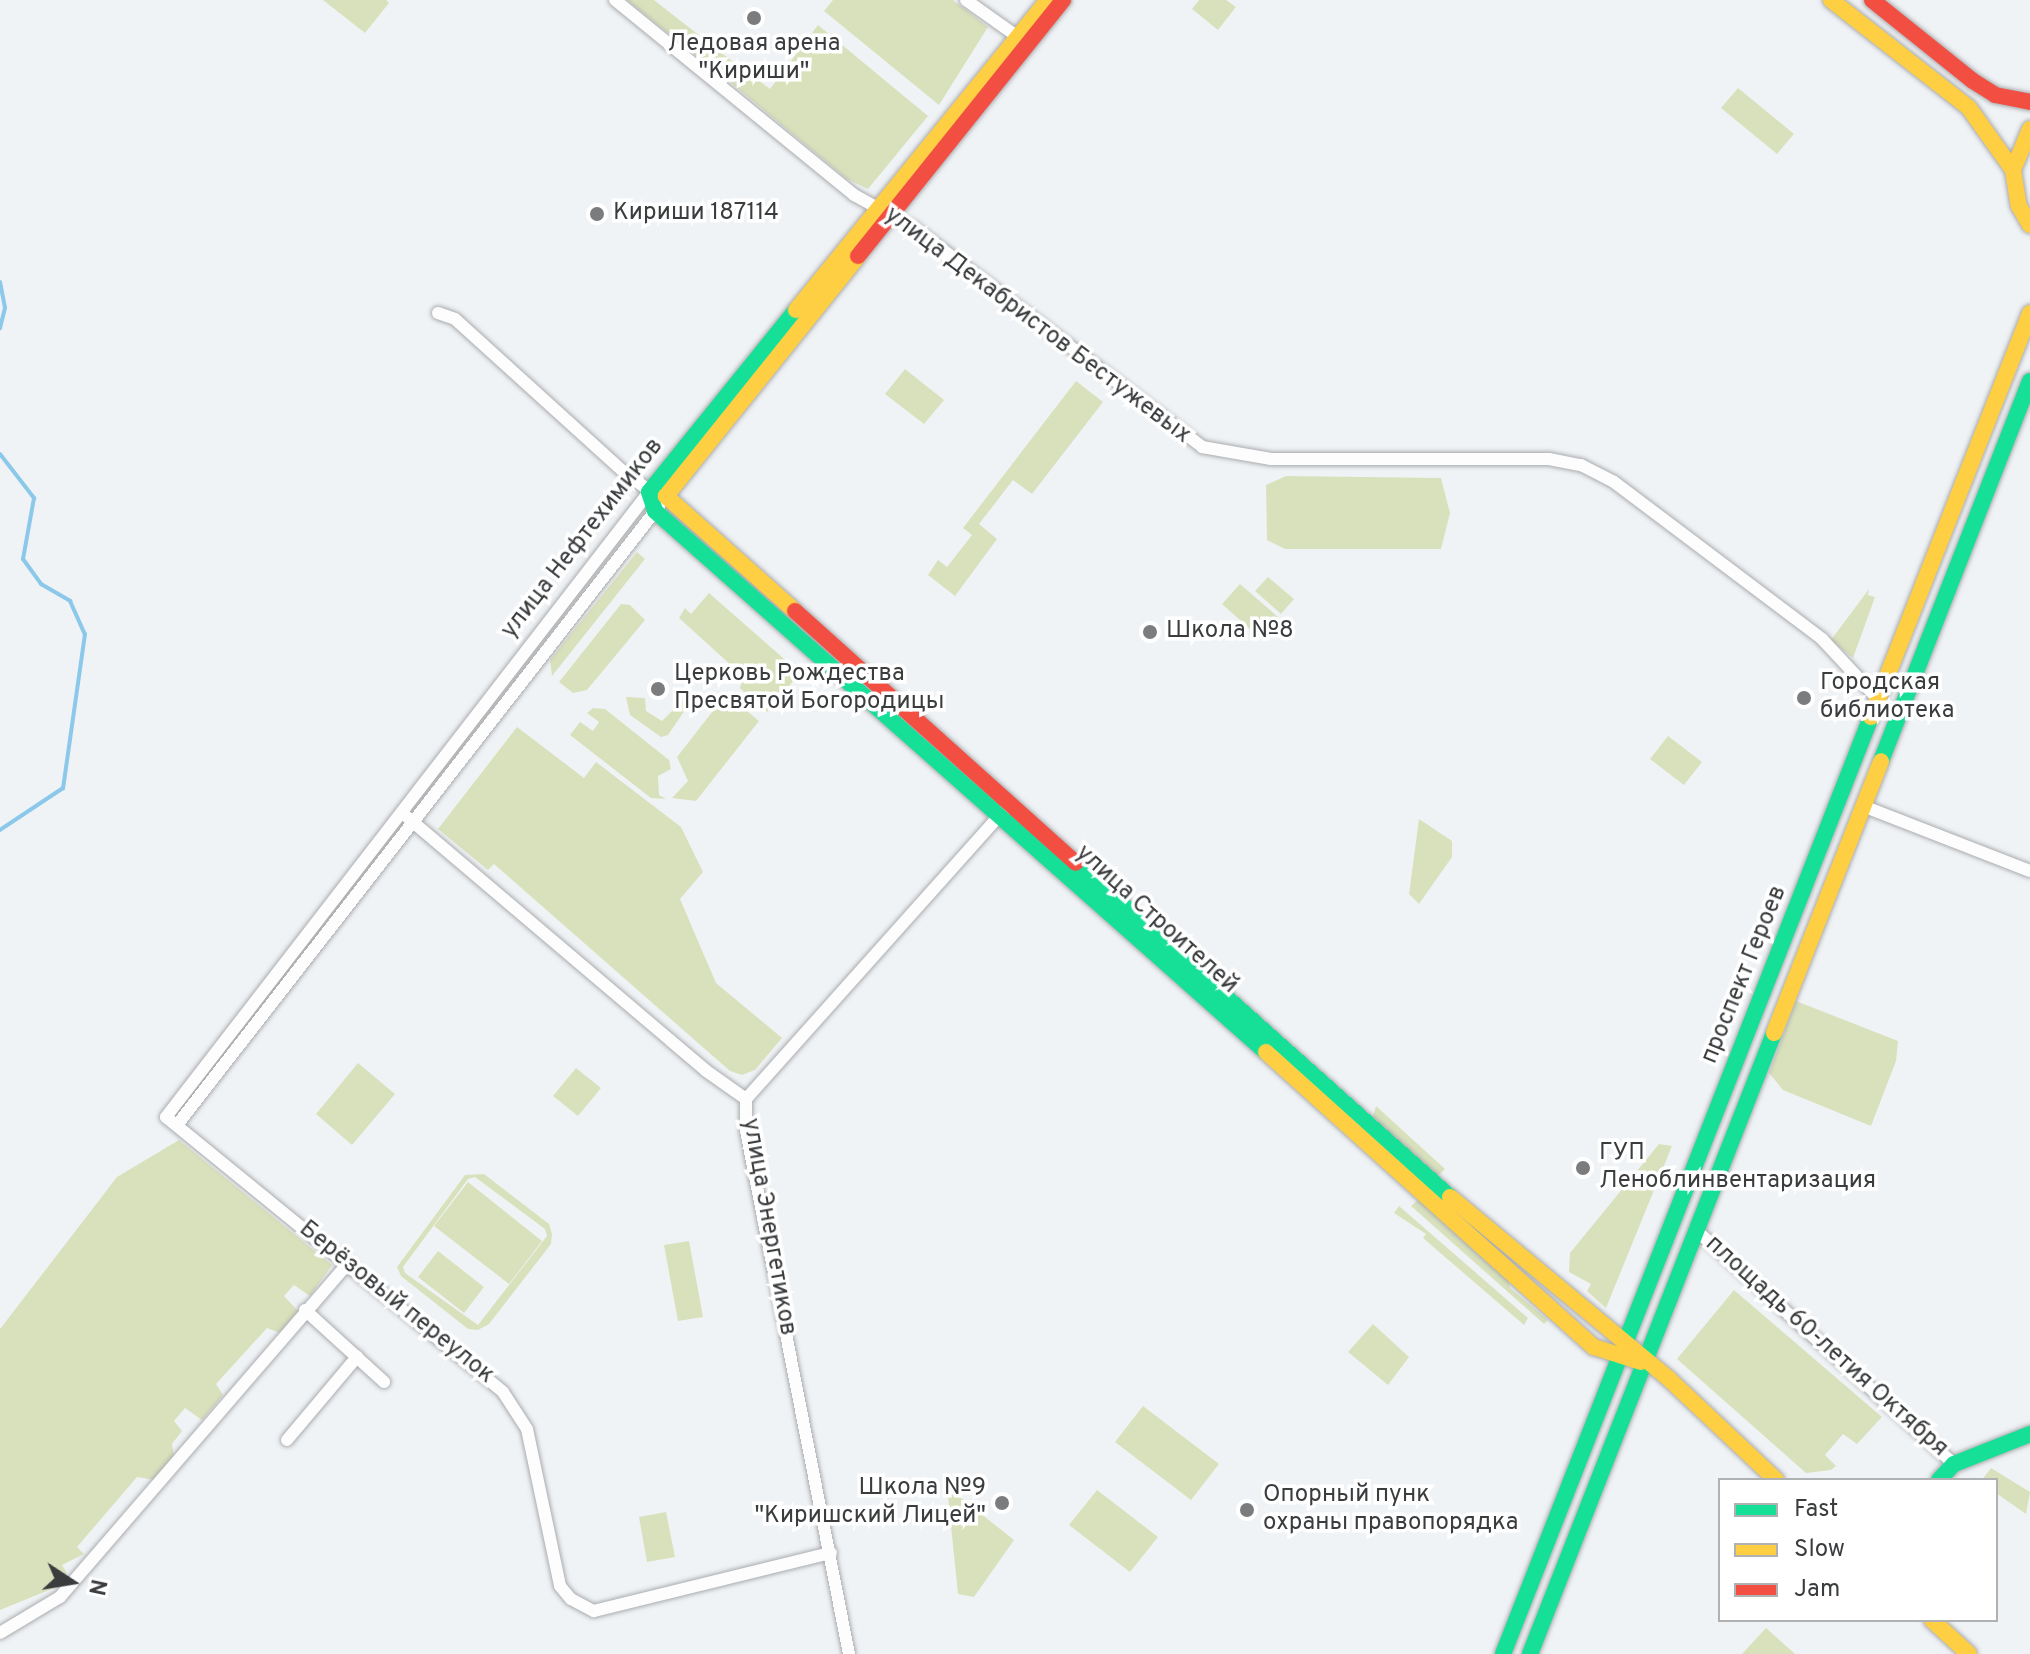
<!DOCTYPE html>
<html>
<head>
<meta charset="utf-8">
<style>
	body { margin:0 }
	#map { position:relative; width:2030px; height:1654px; overflow:hidden; background:#f0f3f6; font-family:Overpass,sans-serif }
	div>[style] { position:absolute }
	.green>* { inset:0; background:#d9e1bc }
	.stream>* { height:4px; margin:-2px; padding:0 2px; transform-origin:2px; border-radius:2px; background:#8bc8ea }
	.roads { filter:drop-shadow(0 0 2px #aaacae) drop-shadow(0 0 2px #aaacae) }
	.street>* { height:12px; margin:-6px; padding:0 6px; transform-origin:6px; border-radius:6px; background:#fdfdfe }
	.fast>* { height:16px; margin:-8px; padding:0 8px; transform-origin:8px; border-radius:8px; background:#16e098 }
	.slow>* { height:16px; margin:-8px; padding:0 8px; transform-origin:8px; border-radius:8px; background:#ffcf43 }
	.jam>* { height:16px; margin:-8px; padding:0 8px; transform-origin:8px; border-radius:8px; background:#f24e42 }
	.dots>* { width:22px; height:22px; translate:-50% -50%; box-sizing:border-box; border:4px solid #fff; border-radius:50% }
	span { translate:-50% -50%; white-space:nowrap; text-align:center; line-height:1.15; -webkit-text-stroke:7px #fff; paint-order:stroke }
	.poi-label { font-size:24px; color:#3a3c3e }
	.left { translate:0 -50%; text-align:left }
	.right { translate:-100% -50%; text-align:right }
	.street-label { font-size:24px; color:#3a3c3e }
	.legend { position:absolute; left:1718px; top:1478px; width:280px; height:144px; box-sizing:border-box; background:#fff; border:2px solid #b0b1b2; margin:0; padding:10px 14px; list-style:none; font-size:24px; color:#3a3c3e }
	.legend li { display:flex; align-items:center; gap:16px; height:40px }
	.legend b { width:40px; border:2px solid #b0b1b2 }
	.north { position:absolute; left:32px; top:1542px; width:80px; height:80px; -webkit-text-stroke:6px #fff; paint-order:stroke; rotate:102deg; font-size:22px; font-weight:700; line-height:32px; text-align:center; color:#3a3c3e }
	.north::after { content:''; display:block; margin:auto; width:28px; height:36px; background:#3a3c3e; clip-path:polygon(50% 0,100% 100%,50% 72%,0 100%) }
</style>
</head>
<body>
<div id="map">
	<div class="green">
		<i style="clip-path:polygon(323px 0,386px 0,389px 3px,365px 33px)"></i>
		<i style="clip-path:polygon(627px 0,654px 0,746px 72px,727px 81px)"></i>
		<i style="clip-path:polygon(833px 0,953px 0,988px 27px,939px 105px,824px 11px)"></i>
		<i style="clip-path:polygon(1199px 0,1226px 0,1236px 7px,1218px 30px,1192px 9px)"></i>
		<i style="clip-path:polygon(818px 25px,928px 116px,868px 189px,847px 179px,731px 83px,750px 74px,770px 89px)"></i>
		<i style="clip-path:polygon(1738px 88px,1794px 134px,1777px 154px,1721px 108px)"></i>
		<i style="clip-path:polygon(905px 369px,944px 400px,924px 424px,885px 394px)"></i>
		<i style="clip-path:polygon(1076px 381px,1103px 402px,1032px 494px,1013px 480px,979px 524px,997px 539px,955px 596px,928px 575px,938px 560px,947px 567px,972px 535px,963px 528px)"></i>
		<i style="clip-path:polygon(1286px 476px,1441px 478px,1450px 513px,1441px 549px,1285px 549px,1267px 540px,1266px 485px)"></i>
		<i style="clip-path:polygon(637px 552px,645px 559px,552px 676px,550px 660px)"></i>
		<i style="clip-path:polygon(1268px 577px,1294px 599px,1281px 614px,1255px 591px)"></i>
		<i style="clip-path:polygon(1240px 584px,1278px 617px,1260px 638px,1222px 604px)"></i>
		<i style="clip-path:polygon(1869px 589px,1868px 595px,1875px 597px,1853px 658px,1831px 640px)"></i>
		<i style="clip-path:polygon(709px 593px,800px 673px,767px 712px,740px 688px,743px 676px,679px 618px,685px 608px,691px 614px)"></i>
		<i style="clip-path:polygon(621px 604px,630px 605px,645px 620px,587px 690px,573px 693px,559px 682px)"></i>
		<i style="clip-path:polygon(626px 697px,645px 698px,646px 711px,662px 721px,674px 709px,673px 700px,692px 700px,668px 735px,661px 737px,630px 715px)"></i>
		<i style="clip-path:polygon(720px 702px,736px 702px,759px 721px,696px 801px,672px 798px,688px 781px,677px 757px)"></i>
		<i style="clip-path:polygon(593px 708px,605px 709px,669px 760px,671px 769px,658px 776px,659px 795px,666px 799px,651px 798px,570px 735px,580px 722px,593px 731px,599px 722px,587px 713px)"></i>
		<i style="clip-path:polygon(517px 727px,584px 778px,596px 762px,681px 827px,703px 872px,680px 899px,716px 983px,782px 1038px,755px 1070px,742px 1075px,730px 1071px,494px 864px,488px 870px,438px 829px)"></i>
		<i style="clip-path:polygon(1668px 736px,1702px 762px,1684px 785px,1650px 759px)"></i>
		<i style="clip-path:polygon(1419px 819px,1452px 841px,1452px 857px,1419px 904px,1409px 894px)"></i>
		<i style="clip-path:polygon(1796px 1001px,1898px 1041px,1896px 1061px,1871px 1126px,1783px 1090px,1769px 1073px)"></i>
		<i style="clip-path:polygon(358px 1063px,395px 1094px,352px 1145px,316px 1114px)"></i>
		<i style="clip-path:polygon(576px 1068px,601px 1088px,578px 1116px,553px 1096px)"></i>
		<i style="clip-path:polygon(1376px 1106px,1445px 1169px,1440px 1174px,1433px 1175px,1373px 1117px)"></i>
		<i style="clip-path:polygon(179px 1140px,332px 1265px,310px 1296px,294px 1285px,284px 1296px,298px 1311px,280px 1333px,267px 1328px,216px 1384px,223px 1395px,202px 1420px,185px 1408px,174px 1421px,182px 1431px,172px 1444px,174px 1457px,155px 1480px,137px 1477px,77px 1547px,84px 1554px,62px 1565px,67px 1573px,54px 1588px,0 1610px,0 1329px,117px 1177px)"></i>
		<i style="clip-path:polygon(1659px 1144px,1672px 1146px,1606px 1308px,1587px 1291px,1591px 1284px,1569px 1272px,1570px 1253px)"></i>
		<i style="clip-path:polygon(evenodd,484px 1174px,549px 1224px,552px 1234px,551px 1244px,489px 1324px,478px 1330px,468px 1329px,401px 1276px,397px 1267px,465px 1175px,484px 1174px,475px 1177px,545px 1229px,547px 1236px,478px 1325px,405px 1273px,403px 1267px,468px 1179px,475px 1177px)"></i>
		<i style="clip-path:polygon(468px 1182px,542px 1241px,509px 1284px,434px 1226px)"></i>
		<i style="clip-path:polygon(1419px 1199px,1507px 1274px,1510px 1288px,1548px 1320px,1544px 1324px,1411px 1206px)"></i>
		<i style="clip-path:polygon(1399px 1206px,1528px 1318px,1524px 1325px,1423px 1238px,1426px 1234px,1394px 1213px)"></i>
		<i style="clip-path:polygon(689px 1241px,703px 1317px,678px 1321px,664px 1245px)"></i>
		<i style="clip-path:polygon(438px 1251px,484px 1287px,464px 1313px,418px 1277px)"></i>
		<i style="clip-path:polygon(1734px 1290px,1882px 1417px,1857px 1444px,1843px 1434px,1825px 1455px,1836px 1466px,1831px 1470px,1806px 1473px,1677px 1359px)"></i>
		<i style="clip-path:polygon(1373px 1324px,1409px 1357px,1388px 1385px,1348px 1352px)"></i>
		<i style="clip-path:polygon(1143px 1406px,1219px 1464px,1191px 1500px,1115px 1442px)"></i>
		<i style="clip-path:polygon(1991px 1468px,2030px 1492px,2026px 1514px,1996px 1493px,1996px 1480px,1982px 1480px)"></i>
		<i style="clip-path:polygon(947px 1487px,1014px 1540px,974px 1597px,958px 1594px)"></i>
		<i style="clip-path:polygon(1097px 1490px,1158px 1537px,1130px 1572px,1069px 1525px)"></i>
		<i style="clip-path:polygon(666px 1512px,675px 1557px,647px 1562px,639px 1517px)"></i>
		<i style="clip-path:polygon(1766px 1628px,1795px 1654px,1742px 1654px)"></i>
	</div>
	<div class="stream">
		<i style="left:0;top:282px;width:26px;rotate:79deg"></i>
		<i style="left:5px;top:308px;width:21px;rotate:104deg"></i>
		<i style="left:0;top:454px;width:56px;rotate:52.3deg"></i>
		<i style="left:34px;top:498px;width:62px;rotate:100.2deg"></i>
		<i style="left:23px;top:559px;width:31px;rotate:54deg"></i>
		<i style="left:41px;top:584px;width:34px;rotate:30deg"></i>
		<i style="left:70px;top:601px;width:36px;rotate:66deg"></i>
		<i style="left:85px;top:634px;width:156px;rotate:98.1deg"></i>
		<i style="left:63px;top:788px;width:76px;rotate:146.3deg"></i>
	</div>
	<div class="roads">
		<div class="street">
			<i style="left:615px;top:0;width:308px;rotate:39.2deg"></i>
			<i style="left:854px;top:195px;width:68px;rotate:28.8deg"></i>
			<i style="left:914px;top:228px;width:362px;rotate:37.2deg"></i>
			<i style="left:1202px;top:447px;width:70px;rotate:9.9deg"></i>
			<i style="left:1271px;top:459px;width:278px"></i>
			<i style="left:1549px;top:459px;width:33px;rotate:11deg"></i>
			<i style="left:1581px;top:465px;width:37px;rotate:27deg"></i>
			<i style="left:1614px;top:482px;width:261px;rotate:37deg"></i>
			<i style="left:1822px;top:639px;width:82px;rotate:47deg"></i>
			<i style="left:966px;top:0;width:64px;rotate:35.4deg"></i>
			<i style="left:438px;top:313px;width:18px;rotate:19deg"></i>
			<i style="left:455px;top:319px;width:231px;rotate:42.2deg"></i>
			<i style="left:626px;top:474px;width:35px;rotate:35deg"></i>
			<i style="left:649px;top:492px;width:790px;rotate:127.7deg"></i>
			<i style="left:166px;top:1117px;width:435px;rotate:39.2deg"></i>
			<i style="left:503px;top:1392px;width:44px;rotate:57deg"></i>
			<i style="left:527px;top:1429px;width:160px;rotate:78.1deg"></i>
			<i style="left:560px;top:1586px;width:17px;rotate:50deg"></i>
			<i style="left:571px;top:1599px;width:26px;rotate:28deg"></i>
			<i style="left:594px;top:1611px;width:244px;rotate:-13.8deg"></i>
			<i style="left:1863px;top:806px;width:179px;rotate:21.3deg"></i>
			<i style="left:407px;top:817px;width:391px;rotate:40.3deg"></i>
			<i style="left:705px;top:1070px;width:50px;rotate:35.3deg"></i>
			<i style="left:746px;top:1099px;width:32px;rotate:90deg"></i>
			<i style="left:746px;top:1131px;width:533px;rotate:78.86deg"></i>
			<i style="left:746px;top:1099px;width:389px;rotate:-48.2deg"></i>
			<i style="left:177px;top:1125px;width:785px;rotate:-52.09deg"></i>
			<i style="left:1697px;top:1231px;width:347px;rotate:42.2deg"></i>
			<i style="left:305px;top:1310px;width:107px;rotate:42.3deg"></i>
			<i style="left:287px;top:1440px;width:109px;rotate:-49.9deg"></i>
			<i style="left:0;top:1633px;width:70px;rotate:-31deg"></i>
			<i style="left:60px;top:1597px;width:441px;rotate:-49.2deg"></i>
		</div>
		<div class="fast">
			<i style="left:796px;top:310px;width:234px;rotate:128.9deg"></i>
			<i style="left:649px;top:492px;width:20px;rotate:72deg"></i>
			<i style="left:655px;top:511px;width:816px;rotate:41.52deg"></i>
			<i style="left:1881px;top:761px;width:408px;rotate:-68.6deg"></i>
			<i style="left:1076px;top:863px;width:501px;rotate:41.77deg"></i>
			<i style="left:1939px;top:1480px;width:22px;rotate:-47deg"></i>
			<i style="left:1954px;top:1464px;width:82px;rotate:-21.5deg"></i>
			<i style="left:1503px;top:1654px;width:1007px;rotate:-68.56deg"></i>
			<i style="left:1530px;top:1654px;width:667px;rotate:-68.55deg"></i>
		</div>
		<div class="slow">
			<i style="left:1831px;top:0;width:175px;rotate:38deg"></i>
			<i style="left:1969px;top:108px;width:76px;rotate:54.6deg"></i>
			<i style="left:2030px;top:129px;width:44px;rotate:112.5deg"></i>
			<i style="left:2013px;top:170px;width:36px;rotate:81deg"></i>
			<i style="left:2019px;top:206px;width:22px;rotate:60deg"></i>
			<i style="left:796px;top:310px;width:400px;rotate:-50.9deg"></i>
			<i style="left:795px;top:611px;width:173px;rotate:-138.3deg"></i>
			<i style="left:666px;top:496px;width:307px;rotate:-51.3deg"></i>
			<i style="left:1871px;top:717px;width:434px;rotate:-68.5deg"></i>
			<i style="left:1774px;top:1033px;width:292px;rotate:-68.5deg"></i>
			<i style="left:1266px;top:1052px;width:441px;rotate:42deg"></i>
			<i style="left:1594px;top:1347px;width:49px;rotate:17.7deg"></i>
			<i style="left:1450px;top:1197px;width:285px;rotate:39.7deg"></i>
			<i style="left:1669px;top:1379px;width:147px;rotate:43.3deg"></i>
			<i style="left:1932px;top:1620px;width:50px;rotate:42.6deg"></i>
		</div>
		<div class="jam">
			<i style="left:1872px;top:0;width:129px;rotate:38.7deg"></i>
			<i style="left:1973px;top:81px;width:26px;rotate:32deg"></i>
			<i style="left:1995px;top:95px;width:36px;rotate:11deg"></i>
			<i style="left:858px;top:256px;width:328px;rotate:-51.3deg"></i>
			<i style="left:795px;top:611px;width:377px;rotate:41.9deg"></i>
		</div>
	</div>
	<div class="dots">
		<i style="left:754px;top:18px;background:#7a7c7e"></i>
		<i style="left:597px;top:214px;background:#7a7c7e"></i>
		<i style="left:1150px;top:632px;background:#7a7c7e"></i>
		<i style="left:658px;top:689px;background:#7a7c7e"></i>
		<i style="left:1804px;top:698px;background:#7a7c7e"></i>
		<i style="left:1583px;top:1168px;background:#7a7c7e"></i>
		<i style="left:1002px;top:1503px;background:#7a7c7e"></i>
		<i style="left:1247px;top:1510px;background:#7a7c7e"></i>
	</div>
	<div class="poi-label">
		<span style="left:754px;top:59px">Ледовая арена<br>"Кириши"</span>
		<span class="left" style="left:613px;top:214px">Кириши 187114</span>
		<span class="left" style="left:1166px;top:632px">Школа №8</span>
		<span class="left" style="left:674px;top:689px">Церковь Рождества<br>Пресвятой Богородицы</span>
		<span class="left" style="left:1820px;top:698px">Городская<br>библиотека</span>
		<span class="left" style="left:1599px;top:1168px">ГУП<br>Леноблинвентаризация</span>
		<span class="right" style="left:986px;top:1503px">Школа №9<br>"Киришский Лицей"</span>
		<span class="left" style="left:1263px;top:1510px">Опорный пунк<br>охраны правопорядка</span>
	</div>
	<div class="street-label">
		<span style="left:1037px;top:326px;rotate:37deg">улица Декабристов Бестужевых</span>
		<span style="left:583px;top:539px;rotate:-52deg">улица Нефтехимиков</span>
		<span style="left:1156px;top:920px;rotate:42deg">улица Строителей</span>
		<span style="left:1745px;top:975px;rotate:-68deg">проспект Героев</span>
		<span style="left:768px;top:1227px;rotate:80deg">улица Энергетиков</span>
		<span style="left:396px;top:1303px;rotate:39deg">Берёзовый переулок</span>
		<span style="left:1826px;top:1347px;rotate:42deg">площадь 60-летия Октября</span>
	</div>
	<ul class="legend">
	<li><b style="height:10px;background:#16e098"></b>Fast</li>
	<li><b style="height:10px;background:#ffcf43"></b>Slow</li>
	<li><b style="height:10px;background:#f24e42"></b>Jam</li>
	</ul>
	<div class="north">N</div>
</div>
</body>
</html>
